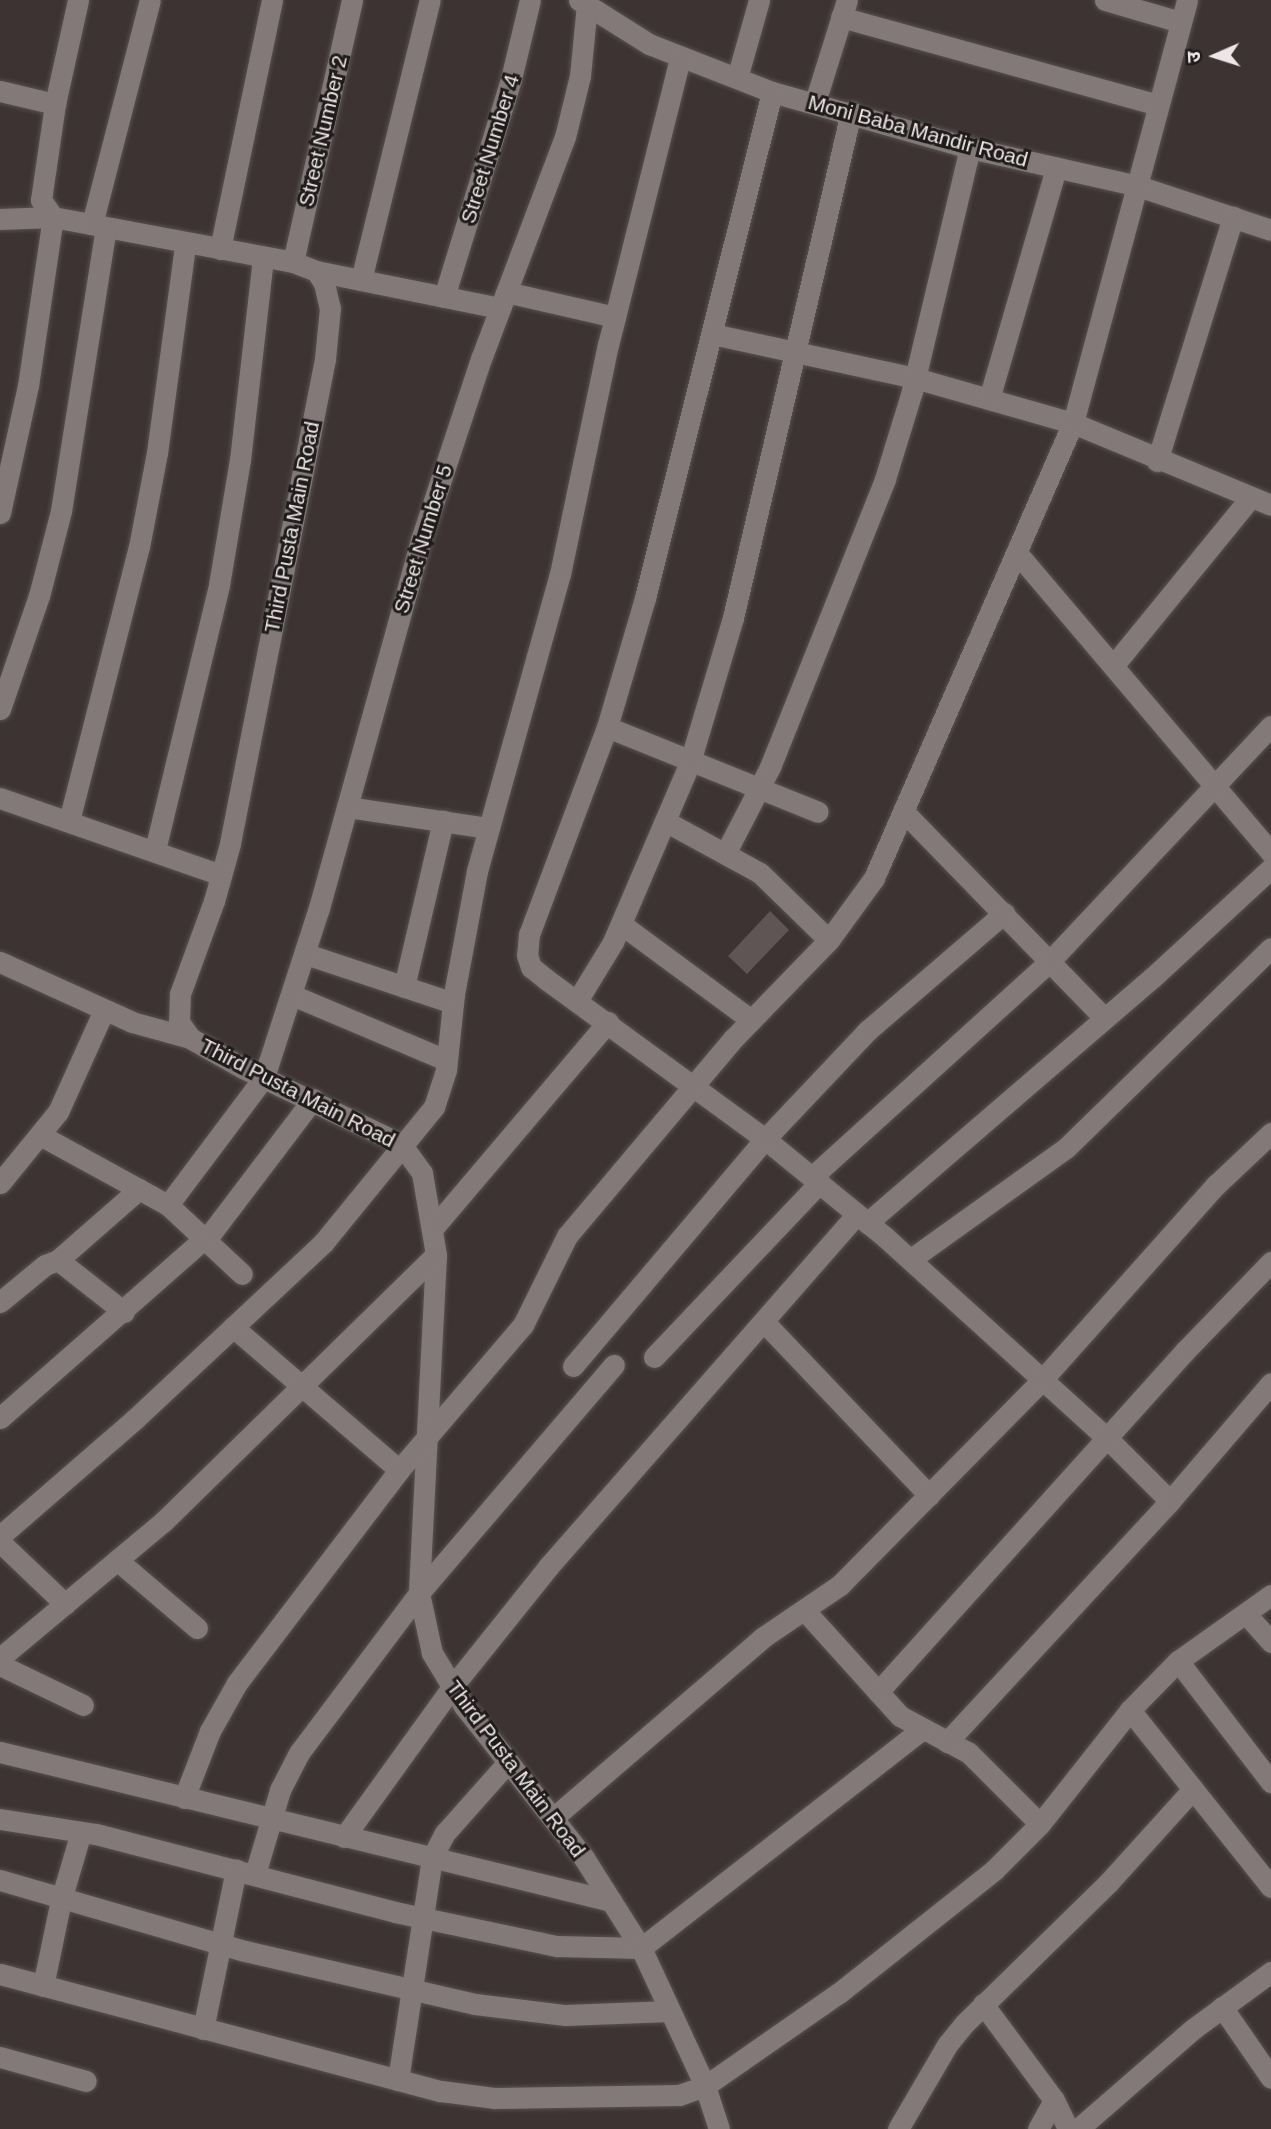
<!DOCTYPE html>
<html>
<head>
<meta charset="utf-8">
<style>
	body { margin:0 }
	#map { position:relative; width:1271px; height:2129px; overflow:hidden; background:#3d3333; font-family:Helvetica,"Noto Sans Devanagari",sans-serif }
	div>[style] { position:absolute }
	.building>* { inset:0; background:#5f5555 }
	.roads { filter:drop-shadow(0 0 2px #585050) drop-shadow(0 0 2px #585050) }
	.minor>* { height:21px; margin:-10.5px; padding:0 10.5px; transform-origin:10.5px; border-radius:10.5px; background:#847979 }
	span { translate:-50% -50%; white-space:nowrap; text-align:center; line-height:1.15; -webkit-text-stroke:6px #201c1c; paint-order:stroke }
	.street-label { font-size:21px; color:#ede6e6 }
	.north { position:absolute; left:1180px; top:21px; width:70px; height:70px; -webkit-text-stroke:5px #201c1c; paint-order:stroke; rotate:267deg; font-size:19px; font-weight:700; line-height:28px; text-align:center; color:#ede6e6 }
	.north::after { content:''; display:block; margin:auto; width:24px; height:32px; background:#ede6e6; clip-path:polygon(50% 0,100% 100%,50% 72%,0 100%) }
</style>
</head>
<body>
<div id="map">
	<div class="building">
		<i style="clip-path:polygon(770px 911px,789px 930px,747px 974px,728px 956px)"></i>
	</div>
	<div class="roads">
		<div class="minor">
			<i style="left:579px;top:0;width:83px;rotate:32.2deg"></i>
			<i style="left:649px;top:44px;width:132px;rotate:21.3deg"></i>
			<i style="left:772px;top:92px;width:206px;rotate:15.8deg"></i>
			<i style="left:970px;top:148px;width:172px;rotate:12.7deg"></i>
			<i style="left:1138px;top:186px;width:140px;rotate:18.3deg"></i>
			<i style="left:1105px;top:0;width:78px;rotate:16.3deg"></i>
			<i style="left:841px;top:17px;width:326px;rotate:15.5deg"></i>
			<i style="left:737px;top:78px;width:81px;rotate:-74.2deg"></i>
			<i style="left:0;top:91px;width:57px;rotate:13.3deg"></i>
			<i style="left:772px;top:92px;width:522px;rotate:104.09deg"></i>
			<i style="left:645px;top:598px;width:134px;rotate:106.4deg"></i>
			<i style="left:607px;top:727px;width:221px;rotate:110.6deg"></i>
			<i style="left:529px;top:934px;width:21px;rotate:95deg"></i>
			<i style="left:527px;top:955px;width:13px;rotate:72deg"></i>
			<i style="left:531px;top:967px;width:21px;rotate:39deg"></i>
			<i style="left:547px;top:980px;width:270px;rotate:36.1deg"></i>
			<i style="left:765px;top:1139px;width:155px;rotate:39.2deg"></i>
			<i style="left:885px;top:1237px;width:299px;rotate:42.2deg"></i>
			<i style="left:1107px;top:1438px;width:89px;rotate:45deg"></i>
			<i style="left:815px;top:102px;width:107px;rotate:-72.6deg"></i>
			<i style="left:53px;top:217px;width:21px;rotate:-125deg"></i>
			<i style="left:41px;top:200px;width:97px;rotate:-81.7deg"></i>
			<i style="left:55px;top:104px;width:107px;rotate:-77.5deg"></i>
			<i style="left:0;top:219px;width:53px;rotate:-2.2deg"></i>
			<i style="left:53px;top:217px;width:244px;rotate:10.6deg"></i>
			<i style="left:293px;top:262px;width:25px;rotate:21deg"></i>
			<i style="left:316px;top:271px;width:14px;rotate:56deg"></i>
			<i style="left:324px;top:283px;width:26px;rotate:77deg"></i>
			<i style="left:330px;top:308px;width:51px;rotate:95.6deg"></i>
			<i style="left:325px;top:359px;width:494px;rotate:101.1deg"></i>
			<i style="left:230px;top:844px;width:59px;rotate:105.7deg"></i>
			<i style="left:214px;top:901px;width:99px;rotate:110.1deg"></i>
			<i style="left:180px;top:994px;width:28px;rotate:92deg"></i>
			<i style="left:179px;top:1022px;width:19px;rotate:55deg"></i>
			<i style="left:190px;top:1038px;width:61px;rotate:29.5deg"></i>
			<i style="left:243px;top:1068px;width:175px;rotate:25.7deg"></i>
			<i style="left:401px;top:1144px;width:36px;rotate:54deg"></i>
			<i style="left:422px;top:1173px;width:83px;rotate:80.3deg"></i>
			<i style="left:436px;top:1255px;width:338px;rotate:92.9deg"></i>
			<i style="left:419px;top:1593px;width:61px;rotate:77.8deg"></i>
			<i style="left:432px;top:1653px;width:62px;rotate:58.9deg"></i>
			<i style="left:464px;top:1706px;width:194px;rotate:51.7deg"></i>
			<i style="left:584px;top:1858px;width:107px;rotate:57.7deg"></i>
			<i style="left:641px;top:1948px;width:152px;rotate:65.1deg"></i>
			<i style="left:705px;top:2086px;width:45px;rotate:72deg"></i>
			<i style="left:92px;top:224px;width:231px;rotate:-75.5deg"></i>
			<i style="left:220px;top:249px;width:254px;rotate:-78.2deg"></i>
			<i style="left:293px;top:262px;width:269px;rotate:-77.3deg"></i>
			<i style="left:316px;top:271px;width:188px;rotate:11.4deg"></i>
			<i style="left:361px;top:280px;width:288px;rotate:-76.2deg"></i>
			<i style="left:506px;top:292px;width:112px;rotate:12.9deg"></i>
			<i style="left:444px;top:297px;width:228px;rotate:-72.9deg"></i>
			<i style="left:511px;top:79px;width:81px;rotate:-76.5deg"></i>
			<i style="left:712px;top:334px;width:208px;rotate:12.2deg"></i>
			<i style="left:915px;top:378px;width:164px;rotate:15.9deg"></i>
			<i style="left:1073px;top:423px;width:214px;rotate:22.5deg"></i>
			<i style="left:989px;top:399px;width:241px;rotate:-73.8deg"></i>
			<i style="left:1157px;top:461px;width:256px;rotate:-72.7deg"></i>
			<i style="left:0;top:513px;width:130px;rotate:-77.6deg"></i>
			<i style="left:28px;top:386px;width:171px;rotate:-81.6deg"></i>
			<i style="left:1017px;top:553px;width:393px;rotate:49.7deg"></i>
			<i style="left:1113px;top:666px;width:218px;rotate:-50.8deg"></i>
			<i style="left:0;top:709px;width:120px;rotate:-71deg"></i>
			<i style="left:39px;top:596px;width:88px;rotate:-75.5deg"></i>
			<i style="left:61px;top:511px;width:287px;rotate:-81deg"></i>
			<i style="left:607px;top:727px;width:227px;rotate:21.9deg"></i>
			<i style="left:0;top:798px;width:234px;rotate:19.2deg"></i>
			<i style="left:347px;top:807px;width:143px;rotate:8.5deg"></i>
			<i style="left:904px;top:812px;width:287px;rotate:45.8deg"></i>
			<i style="left:69px;top:821px;width:283px;rotate:-75.7deg"></i>
			<i style="left:139px;top:547px;width:96px;rotate:-79.2deg"></i>
			<i style="left:157px;top:453px;width:210px;rotate:-82.3deg"></i>
			<i style="left:665px;top:821px;width:108px;rotate:28.7deg"></i>
			<i style="left:760px;top:873px;width:96px;rotate:44.2deg"></i>
			<i style="left:155px;top:850px;width:273px;rotate:-76.4deg"></i>
			<i style="left:219px;top:585px;width:127px;rotate:-80.5deg"></i>
			<i style="left:240px;top:460px;width:204px;rotate:-83.5deg"></i>
			<i style="left:726px;top:852px;width:96px;rotate:-62.6deg"></i>
			<i style="left:770px;top:767px;width:310px;rotate:-68.2deg"></i>
			<i style="left:885px;top:479px;width:92px;rotate:-72.9deg"></i>
			<i style="left:912px;top:391px;width:250px;rotate:-76.6deg"></i>
			<i style="left:621px;top:924px;width:162px;rotate:36.4deg"></i>
			<i style="left:306px;top:954px;width:155px;rotate:18.4deg"></i>
			<i style="left:0;top:962px;width:145px;rotate:24.4deg"></i>
			<i style="left:132px;top:1022px;width:60px;rotate:15.4deg"></i>
			<i style="left:404px;top:987px;width:171px;rotate:-76.8deg"></i>
			<i style="left:292px;top:995px;width:167px;rotate:22.9deg"></i>
			<i style="left:577px;top:1001px;width:69px;rotate:-58.6deg"></i>
			<i style="left:613px;top:942px;width:196px;rotate:-66.8deg"></i>
			<i style="left:690px;top:762px;width:150px;rotate:-73.4deg"></i>
			<i style="left:733px;top:618px;width:520px;rotate:-76.87deg"></i>
			<i style="left:40px;top:1135px;width:146px;rotate:28.7deg"></i>
			<i style="left:168px;top:1205px;width:160px;rotate:-53.1deg"></i>
			<i style="left:264px;top:1077px;width:178px;rotate:-72deg"></i>
			<i style="left:319px;top:908px;width:382px;rotate:-74.5deg"></i>
			<i style="left:421px;top:540px;width:191px;rotate:-71.7deg"></i>
			<i style="left:481px;top:359px;width:237px;rotate:-69.3deg"></i>
			<i style="left:565px;top:137px;width:63px;rotate:-76.2deg"></i>
			<i style="left:580px;top:76px;width:71px;rotate:-84.4deg"></i>
			<i style="left:813px;top:1176px;width:321px;rotate:-42.2deg"></i>
			<i style="left:1051px;top:960px;width:321px;rotate:-46.8deg"></i>
			<i style="left:0;top:1183px;width:92px;rotate:-50.8deg"></i>
			<i style="left:58px;top:1112px;width:112px;rotate:-65.7deg"></i>
			<i style="left:168px;top:1205px;width:101px;rotate:43deg"></i>
			<i style="left:867px;top:1223px;width:376px;rotate:-40.7deg"></i>
			<i style="left:1152px;top:978px;width:162px;rotate:-42.7deg"></i>
			<i style="left:434px;top:1227px;width:269px;rotate:-49.7deg"></i>
			<i style="left:911px;top:1259px;width:191px;rotate:-35.6deg"></i>
			<i style="left:1066px;top:1148px;width:286px;rotate:-44.3deg"></i>
			<i style="left:58px;top:1260px;width:108px;rotate:-41.2deg"></i>
			<i style="left:0;top:1302px;width:58px;rotate:-39.4deg"></i>
			<i style="left:45px;top:1265px;width:14px;rotate:-21deg"></i>
			<i style="left:58px;top:1260px;width:84px;rotate:38.2deg"></i>
			<i style="left:765px;top:1323px;width:238px;rotate:46.4deg"></i>
			<i style="left:233px;top:1327px;width:219px;rotate:40.7deg"></i>
			<i style="left:654px;top:1357px;width:241px;rotate:-46.5deg"></i>
			<i style="left:573px;top:1366px;width:297px;rotate:-49.8deg"></i>
			<i style="left:765px;top:1139px;width:149px;rotate:-46.6deg"></i>
			<i style="left:867px;top:1031px;width:181px;rotate:-40.7deg"></i>
			<i style="left:0;top:1418px;width:282px;rotate:-41.3deg"></i>
			<i style="left:212px;top:1232px;width:167px;rotate:-52.8deg"></i>
			<i style="left:0;top:1536px;width:179px;rotate:-40.9deg"></i>
			<i style="left:135px;top:1419px;width:258px;rotate:-43.1deg"></i>
			<i style="left:323px;top:1243px;width:176px;rotate:-50.8deg"></i>
			<i style="left:434px;top:1107px;width:39px;rotate:-72deg"></i>
			<i style="left:446px;top:1070px;width:76px;rotate:-84deg"></i>
			<i style="left:454px;top:994px;width:125px;rotate:-79.4deg"></i>
			<i style="left:477px;top:871px;width:308px;rotate:-74.4deg"></i>
			<i style="left:560px;top:574px;width:234px;rotate:-78.2deg"></i>
			<i style="left:608px;top:345px;width:295px;rotate:-75.9deg"></i>
			<i style="left:0;top:1542px;width:90px;rotate:43.6deg"></i>
			<i style="left:117px;top:1560px;width:105px;rotate:40.4deg"></i>
			<i style="left:806px;top:1612px;width:140px;rotate:47.9deg"></i>
			<i style="left:900px;top:1716px;width:78px;rotate:28.2deg"></i>
			<i style="left:969px;top:1753px;width:100px;rotate:45deg"></i>
			<i style="left:1246px;top:1614px;width:38px;rotate:48deg"></i>
			<i style="left:0;top:1658px;width:214px;rotate:-39.9deg"></i>
			<i style="left:164px;top:1521px;width:380px;rotate:-44.4deg"></i>
			<i style="left:1178px;top:1661px;width:153px;rotate:52.5deg"></i>
			<i style="left:0;top:1665px;width:92px;rotate:25.7deg"></i>
			<i style="left:878px;top:1692px;width:459px;rotate:-48deg"></i>
			<i style="left:1185px;top:1351px;width:124px;rotate:-46deg"></i>
			<i style="left:1130px;top:1710px;width:226px;rotate:51.5deg"></i>
			<i style="left:947px;top:1742px;width:328px;rotate:-47.2deg"></i>
			<i style="left:1170px;top:1501px;width:155px;rotate:-49.4deg"></i>
			<i style="left:0;top:1752px;width:629px;rotate:13.7deg"></i>
			<i style="left:184px;top:1798px;width:72px;rotate:-68.8deg"></i>
			<i style="left:210px;top:1731px;width:55px;rotate:-60.6deg"></i>
			<i style="left:237px;top:1683px;width:268px;rotate:-52.7deg"></i>
			<i style="left:399px;top:1470px;width:191px;rotate:-49.5deg"></i>
			<i style="left:523px;top:1325px;width:99px;rotate:-63.7deg"></i>
			<i style="left:567px;top:1236px;width:258px;rotate:-49.9deg"></i>
			<i style="left:733px;top:1039px;width:138px;rotate:-45.9deg"></i>
			<i style="left:829px;top:940px;width:77px;rotate:-54deg"></i>
			<i style="left:874px;top:878px;width:497px;rotate:-66.4deg"></i>
			<i style="left:1073px;top:423px;width:438px;rotate:-74.9deg"></i>
			<i style="left:553px;top:1818px;width:276px;rotate:-40.7deg"></i>
			<i style="left:762px;top:1638px;width:94px;rotate:-34.2deg"></i>
			<i style="left:840px;top:1585px;width:288px;rotate:-45.4deg"></i>
			<i style="left:1042px;top:1380px;width:261px;rotate:-48.3deg"></i>
			<i style="left:1216px;top:1185px;width:76px;rotate:-43.4deg"></i>
			<i style="left:0;top:1819px;width:97px;rotate:8.9deg"></i>
			<i style="left:96px;top:1834px;width:309px;rotate:14.6deg"></i>
			<i style="left:395px;top:1912px;width:166px;rotate:11.9deg"></i>
			<i style="left:557px;top:1946px;width:84px;rotate:1.4deg"></i>
			<i style="left:641px;top:1948px;width:356px;rotate:-37.9deg"></i>
			<i style="left:344px;top:1837px;width:185px;rotate:-54.2deg"></i>
			<i style="left:452px;top:1687px;width:154px;rotate:-51.3deg"></i>
			<i style="left:548px;top:1567px;width:468px;rotate:-48.8deg"></i>
			<i style="left:255px;top:1874px;width:88px;rotate:-73.4deg"></i>
			<i style="left:280px;top:1790px;width:42px;rotate:-62.8deg"></i>
			<i style="left:299px;top:1753px;width:200px;rotate:-53.1deg"></i>
			<i style="left:419px;top:1593px;width:300px;rotate:-49.5deg"></i>
			<i style="left:0;top:1880px;width:255px;rotate:16.2deg"></i>
			<i style="left:245px;top:1951px;width:236px;rotate:13deg"></i>
			<i style="left:475px;top:2004px;width:91px;rotate:7deg"></i>
			<i style="left:565px;top:2015px;width:105px;rotate:-2.2deg"></i>
			<i style="left:0;top:1974px;width:456px;rotate:14.9deg"></i>
			<i style="left:441px;top:2091px;width:53px;rotate:7.5deg"></i>
			<i style="left:494px;top:2098px;width:185px;rotate:-0.9deg"></i>
			<i style="left:679px;top:2095px;width:28px;rotate:-19deg"></i>
			<i style="left:705px;top:2086px;width:163px;rotate:-34.8deg"></i>
			<i style="left:839px;top:1993px;width:198px;rotate:-38.4deg"></i>
			<i style="left:994px;top:1870px;width:65px;rotate:-45deg"></i>
			<i style="left:1040px;top:1824px;width:145px;rotate:-51.7deg"></i>
			<i style="left:1130px;top:1710px;width:69px;rotate:-45.6deg"></i>
			<i style="left:1178px;top:1661px;width:114px;rotate:-35.4deg"></i>
			<i style="left:43px;top:1986px;width:88px;rotate:-78.2deg"></i>
			<i style="left:61px;top:1900px;width:71px;rotate:-73.6deg"></i>
			<i style="left:983px;top:2004px;width:119px;rotate:53.5deg"></i>
			<i style="left:1054px;top:2100px;width:32px;rotate:64deg"></i>
			<i style="left:1222px;top:2007px;width:86px;rotate:55.4deg"></i>
			<i style="left:203px;top:2029px;width:163px;rotate:-78.3deg"></i>
			<i style="left:0;top:2057px;width:89px;rotate:15.6deg"></i>
			<i style="left:398px;top:2080px;width:225px;rotate:-81.3deg"></i>
			<i style="left:432px;top:1858px;width:28px;rotate:-63deg"></i>
			<i style="left:445px;top:1833px;width:95px;rotate:-48.4deg"></i>
			<i style="left:898px;top:2129px;width:97px;rotate:-59.7deg"></i>
			<i style="left:947px;top:2045px;width:28px;rotate:-51deg"></i>
			<i style="left:965px;top:2023px;width:202px;rotate:-44.4deg"></i>
			<i style="left:1109px;top:1882px;width:125px;rotate:-47.9deg"></i>
			<i style="left:1038px;top:2129px;width:33px;rotate:-61deg"></i>
			<i style="left:1078px;top:2129px;width:152px;rotate:-41deg"></i>
			<i style="left:1193px;top:2029px;width:97px;rotate:-36.2deg"></i>
		</div>
	</div>
	<div class="street-label">
		<span style="left:323px;top:131px;rotate:-77deg">Street Number 2</span>
		<span style="left:918px;top:131px;rotate:15deg">Moni Baba Mandir Road</span>
		<span style="left:490px;top:149px;rotate:-73deg">Street Number 4</span>
		<span style="left:292px;top:527px;rotate:-79deg">Third Pusta Main Road</span>
		<span style="left:423px;top:539px;rotate:-73deg">Street Number 5</span>
		<span style="left:298px;top:1093px;rotate:27deg">Third Pusta Main Road</span>
		<span style="left:516px;top:1769px;rotate:53deg">Third Pusta Main Road</span>
	</div>
	<div class="north">उ</div>
</div>
</body>
</html>
